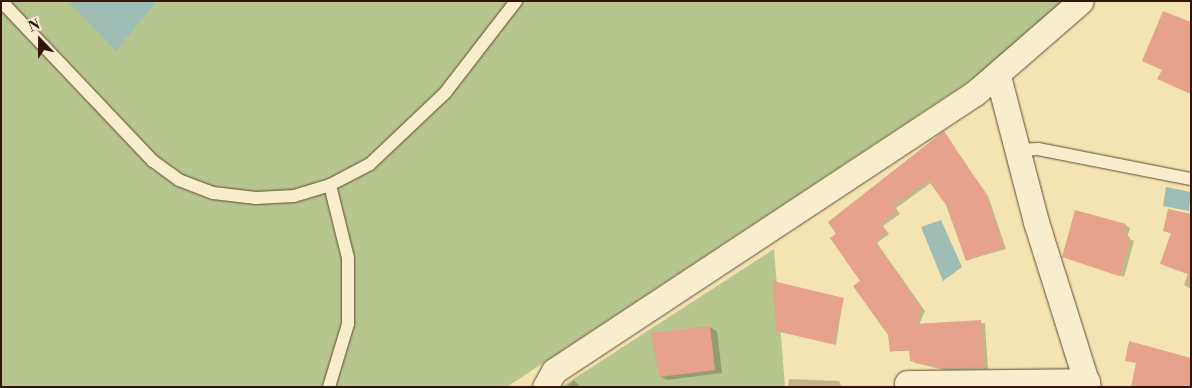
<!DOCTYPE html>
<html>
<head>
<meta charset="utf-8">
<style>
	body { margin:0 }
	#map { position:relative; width:1192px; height:388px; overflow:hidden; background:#f4e4b2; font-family:"Libre Bodoni",serif }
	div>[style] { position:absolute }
	.green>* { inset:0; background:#b7c58f }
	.water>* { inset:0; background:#9ebdb5 }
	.shadow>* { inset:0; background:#0003 }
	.building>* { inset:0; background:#e6a28d }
	.roads { filter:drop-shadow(0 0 1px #624932) drop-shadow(0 0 1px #624932) }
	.service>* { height:12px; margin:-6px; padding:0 6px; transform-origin:6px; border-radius:6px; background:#f8edcd }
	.minor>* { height:25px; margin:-12.5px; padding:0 12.5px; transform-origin:12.5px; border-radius:12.5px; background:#f8edcd }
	span { translate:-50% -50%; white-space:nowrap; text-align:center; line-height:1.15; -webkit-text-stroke:4px #f8edcd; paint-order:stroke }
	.frame { position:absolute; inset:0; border:2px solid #321508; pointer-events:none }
	.north { position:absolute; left:15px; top:15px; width:50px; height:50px; -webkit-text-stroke:4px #f8edcd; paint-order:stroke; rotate:338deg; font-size:14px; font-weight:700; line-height:20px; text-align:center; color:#321508 }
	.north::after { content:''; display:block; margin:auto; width:18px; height:22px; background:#321508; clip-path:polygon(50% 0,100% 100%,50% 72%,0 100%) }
</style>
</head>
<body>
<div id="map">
	<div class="green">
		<i style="clip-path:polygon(1px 1px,1090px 1px,507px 387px,1px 387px)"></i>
		<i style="clip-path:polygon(774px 249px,785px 387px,561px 387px)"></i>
	</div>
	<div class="water">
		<i style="clip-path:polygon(68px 1px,157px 1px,116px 51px)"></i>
		<i style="clip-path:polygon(1166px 187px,1191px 192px,1189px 211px,1163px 206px)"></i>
		<i style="clip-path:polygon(941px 220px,962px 267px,943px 281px,921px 227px)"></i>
	</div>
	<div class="shadow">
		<i style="clip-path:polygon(944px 133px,988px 196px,1006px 249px,967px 260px,947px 204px,932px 182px,896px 208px,900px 214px,883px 226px,889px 234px,877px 243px,925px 311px,919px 325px,985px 323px,988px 369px,945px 370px,915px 363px,910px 351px,891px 351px,889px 335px,862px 281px,832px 238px)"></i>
		<i style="clip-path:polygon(1191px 216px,1191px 289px,1184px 285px,1188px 274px,1166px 266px,1172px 234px,1165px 231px)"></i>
		<i style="clip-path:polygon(1125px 225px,1130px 228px,1127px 238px,1134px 241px,1124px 277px,1064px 257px)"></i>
		<i style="clip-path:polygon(843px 299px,836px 345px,781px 332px)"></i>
		<i style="clip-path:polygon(710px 327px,717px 331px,722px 373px,667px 380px,660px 376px,653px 334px)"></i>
		<i style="clip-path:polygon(789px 379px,839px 381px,842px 387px,788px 387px)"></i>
		<i style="clip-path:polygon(574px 380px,580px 387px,566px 387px)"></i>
	</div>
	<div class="building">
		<i style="clip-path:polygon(1163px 11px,1191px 22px,1191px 94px,1157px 79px,1162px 70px,1142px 61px)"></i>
		<i style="clip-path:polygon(944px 131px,985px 193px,1003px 247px,966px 261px,946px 205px,928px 180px,893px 205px,897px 211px,880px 224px,886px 231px,874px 241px,921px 308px,915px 324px,981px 320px,985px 368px,940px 368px,910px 361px,909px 349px,890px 352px,888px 335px,853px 286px,860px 281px,830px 238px,836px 234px,828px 222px)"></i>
		<i style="clip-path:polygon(1168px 209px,1191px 214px,1191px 275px,1160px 264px,1171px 233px,1163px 231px)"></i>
		<i style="clip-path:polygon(1075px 210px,1126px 224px,1123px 235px,1130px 237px,1119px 276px,1062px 257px)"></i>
		<i style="clip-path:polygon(773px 281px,844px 298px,833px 344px,776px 331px)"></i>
		<i style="clip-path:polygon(710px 326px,715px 370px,659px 377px,651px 333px)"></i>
		<i style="clip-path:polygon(1129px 341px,1191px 358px,1191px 387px,1131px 387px,1136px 363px,1125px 361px)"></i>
	</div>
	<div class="roads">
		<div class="service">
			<i style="left:1px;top:1px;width:221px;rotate:46.5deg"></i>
			<i style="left:153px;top:161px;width:32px;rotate:36deg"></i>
			<i style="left:179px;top:180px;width:36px;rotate:21deg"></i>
			<i style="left:213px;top:193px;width:43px;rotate:6.6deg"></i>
			<i style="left:256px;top:198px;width:38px;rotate:-3deg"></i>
			<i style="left:294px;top:196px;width:38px;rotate:-17deg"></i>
			<i style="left:330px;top:185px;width:45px;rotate:-27.7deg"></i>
			<i style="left:370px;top:164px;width:103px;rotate:-43.4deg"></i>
			<i style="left:445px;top:93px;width:116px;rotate:-52.3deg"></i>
			<i style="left:1017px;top:150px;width:21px;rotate:-3deg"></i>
			<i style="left:1038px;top:149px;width:156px;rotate:11.1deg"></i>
			<i style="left:329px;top:387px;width:66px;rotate:-73.2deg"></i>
			<i style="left:348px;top:324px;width:66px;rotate:-90deg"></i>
			<i style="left:348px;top:258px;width:75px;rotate:-103.9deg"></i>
		</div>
		<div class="minor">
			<i style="left:998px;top:76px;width:151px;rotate:75.4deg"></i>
			<i style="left:1036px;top:222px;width:173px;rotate:72.5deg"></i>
			<i style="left:907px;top:383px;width:180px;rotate:-0.6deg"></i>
			<i style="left:545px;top:387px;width:18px;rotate:-61deg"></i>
			<i style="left:554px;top:371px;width:505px;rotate:-33.44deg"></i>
			<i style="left:975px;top:93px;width:140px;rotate:-41deg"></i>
		</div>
	</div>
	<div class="frame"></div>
	<div class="north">N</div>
</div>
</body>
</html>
